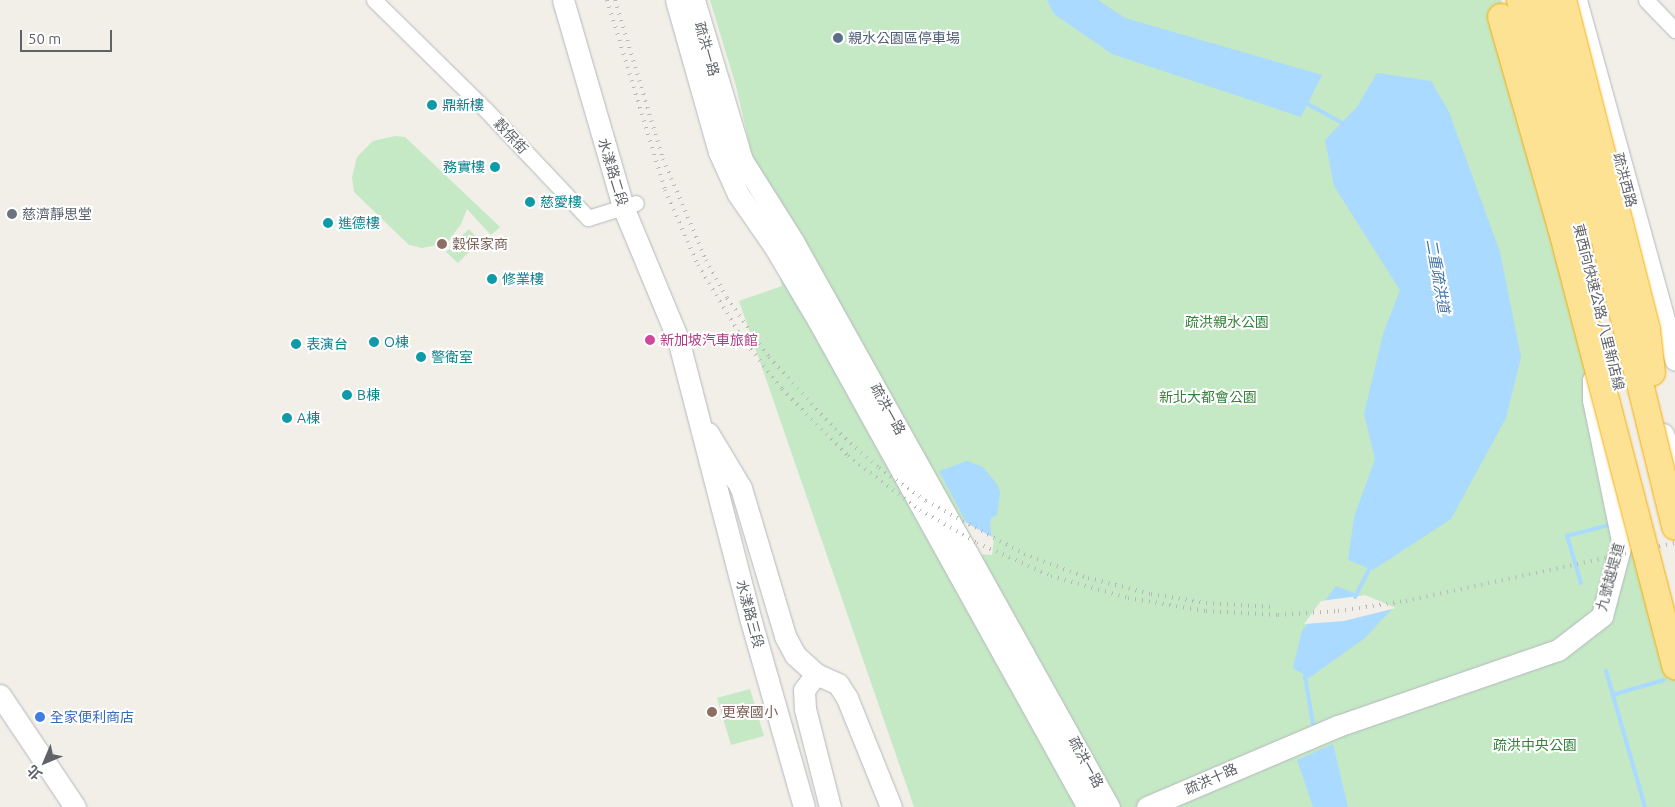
<!DOCTYPE html>
<html>
<head>
<meta charset="utf-8">
<style>
	body { margin:0 }
	#map { position:relative; width:1675px; height:807px; overflow:hidden; background:#f1efe8; font-family:Ubuntu,"Noto Sans TC",sans-serif }
	div>[style] { position:absolute }
	.green>* { inset:0; background:#c5e8c5 }
	.water>* { inset:0; background:#aadaff }
	.pier>* { inset:0; background:#f1efe8 }
	.stream>* { height:4px; margin:-2px; padding:0 2px; transform-origin:2px; border-radius:2px; background:#aadaff }
	.roads { filter:drop-shadow(0 0 1px #b5b8bc) drop-shadow(0 0 1px #b5b8bc) }
	.street>* { height:15px; margin:-7.5px; padding:0 7.5px; transform-origin:7.5px; border-radius:7.5px; background:#fff }
	.secondary>* { height:21px; margin:-10.5px; padding:0 10.5px; transform-origin:10.5px; border-radius:10.5px; background:#fff }
	.rail>* { height:4px; margin-top:-2px; transform-origin:0; background:repeating-linear-gradient(90deg,#b6b7b8 0 1px,transparent 0 7px) }
	.bridges { filter:drop-shadow(0 0 1px #f9ab00) drop-shadow(0 0 1px #f9ab00) }
	.highway-bridge>* { height:26px; margin:-13px; padding:0 13px; transform-origin:13px; border-radius:13px; background:#fde293 }
	.dots>* { width:14px; height:14px; translate:-50% -50%; box-sizing:border-box; border:2px solid #fff; border-radius:50% }
	span { translate:-50% -50%; white-space:nowrap; text-align:center; line-height:1.15; -webkit-text-stroke:4px #fff; paint-order:stroke }
	.service-label { font-size:14px; color:#4e5e75 }
	.left { translate:0 -50%; text-align:left }
	.street-label { font-size:14px; color:#5f6368 }
	.culture-label { font-size:14px; color:#0d838f }
	.right { translate:-100% -50%; text-align:right }
	.worship-label { font-size:14px; color:#5b616d }
	.education-label { font-size:14px; color:#785e54 }
	.park-label { font-size:14px; color:#348238 }
	.hotel-label { font-size:14px; color:#b23c85 }
	.shop-label { font-size:14px; color:#366cbe }
	.water-label { font-size:15px; color:#4174aa; font-style:italic }
	.north { position:absolute; left:20px; top:737px; width:50px; height:50px; -webkit-text-stroke:4px #fff; paint-order:stroke; rotate:225deg; font-size:14px; font-weight:700; line-height:20px; text-align:center; color:#5f6368 }
	.north::after { content:''; display:block; margin:auto; width:18px; height:22px; background:#5f6368; clip-path:polygon(50% 0,100% 100%,50% 72%,0 100%) }
	.scale { position:absolute; left:20px; top:30px; width:92px; height:22px; box-sizing:border-box; border:2px solid #5f6368; border-top:0; padding-left:6px; font-size:15px; line-height:18px; white-space:nowrap; color:#5f6368; -webkit-text-stroke:4px #fff; paint-order:stroke }
</style>
</head>
<body>
<div id="map">
	<div class="green">
		<i style="clip-path:polygon(710px 0,1501px 0,1675px 644px,1675px 807px,914px 807px,739px 301px,782px 286px,736px 86px)"></i>
		<i style="clip-path:polygon(395px 136px,405px 137px,500px 227px,491px 235px,467px 209px,461px 224px,447px 243px,422px 248px,409px 245px,354px 192px,352px 177px,357px 157px,373px 141px)"></i>
		<i style="clip-path:polygon(469px 229px,480px 241px,458px 263px,446px 252px)"></i>
		<i style="clip-path:polygon(750px 689px,764px 736px,731px 745px,717px 698px)"></i>
	</div>
	<div class="water">
		<i style="clip-path:polygon(1047px 0,1098px 0,1125px 18px,1322px 75px,1301px 117px,1112px 54px,1054px 14px)"></i>
		<i style="clip-path:polygon(1377px 73px,1431px 81px,1449px 112px,1500px 252px,1521px 357px,1506px 418px,1451px 519px,1373px 570px,1348px 560px,1354px 517px,1375px 459px,1364px 414px,1383px 334px,1400px 290px,1334px 186px,1325px 140px,1357px 107px)"></i>
		<i style="clip-path:polygon(967px 461px,983px 467px,997px 484px,1000px 492px,997px 515px,991px 518px,990px 525px,993px 547px,982px 552px,939px 471px)"></i>
		<i style="clip-path:polygon(1336px 586px,1393px 608px,1365px 638px,1309px 678px,1293px 668px,1302px 631px)"></i>
		<i style="clip-path:polygon(1333px 744px,1348px 807px,1313px 807px,1297px 760px)"></i>
	</div>
	<div class="pier">
		<i style="clip-path:polygon(963px 521px,994px 538px,992px 555px,980px 554px)"></i>
		<i style="clip-path:polygon(1365px 595px,1396px 608px,1344px 621px,1304px 624px,1321px 601px)"></i>
	</div>
	<div class="stream">
		<i style="left:1304px;top:102px;width:48px;rotate:28.7deg"></i>
		<i style="left:1581px;top:583px;width:49px;rotate:-106.6deg"></i>
		<i style="left:1567px;top:536px;width:43px;rotate:-14.7deg"></i>
		<i style="left:1355px;top:597px;width:36px;rotate:-63deg"></i>
		<i style="left:1606px;top:671px;width:141px;rotate:74deg"></i>
		<i style="left:1308px;top:672px;width:6px;rotate:121deg"></i>
		<i style="left:1305px;top:677px;width:48px;rotate:80.3deg"></i>
		<i style="left:1612px;top:695px;width:54px;rotate:-16.1deg"></i>
	</div>
	<div class="roads">
		<div class="street">
			<i style="left:374px;top:0;width:156px;rotate:44.5deg"></i>
			<i style="left:485px;top:109px;width:150px;rotate:46.6deg"></i>
			<i style="left:588px;top:218px;width:50px;rotate:-17.4deg"></i>
			<i style="left:1646px;top:0;width:42px;rotate:46deg"></i>
		</div>
		<div class="secondary">
			<i style="left:563px;top:0;width:216px;rotate:73.8deg"></i>
			<i style="left:623px;top:207px;width:143px;rotate:67.4deg"></i>
			<i style="left:678px;top:339px;width:291px;rotate:75.5deg"></i>
			<i style="left:751px;top:621px;width:193px;rotate:74.1deg"></i>
			<i style="left:676px;top:0;width:158px;rotate:74.2deg"></i>
			<i style="left:719px;top:152px;width:46px;rotate:65.7deg"></i>
			<i style="left:738px;top:194px;width:63px;rotate:55.3deg"></i>
			<i style="left:774px;top:246px;width:88px;rotate:59.4deg"></i>
			<i style="left:819px;top:322px;width:555px;rotate:60.99deg"></i>
			<i style="left:694px;top:0;width:167px;rotate:73.3deg"></i>
			<i style="left:742px;top:160px;width:96px;rotate:57.8deg"></i>
			<i style="left:793px;top:241px;width:648px;rotate:60.83deg"></i>
			<i style="left:1576px;top:0;width:373px;rotate:74.6deg"></i>
			<i style="left:708px;top:433px;width:64px;rotate:59deg"></i>
			<i style="left:741px;top:488px;width:154px;rotate:73.4deg"></i>
			<i style="left:785px;top:636px;width:21px;rotate:62deg"></i>
			<i style="left:795px;top:655px;width:28px;rotate:42deg"></i>
			<i style="left:1663px;top:434px;width:36px;rotate:71deg"></i>
			<i style="left:0;top:695px;width:135px;rotate:56.2deg"></i>
			<i style="left:830px;top:807px;width:101px;rotate:-104.3deg"></i>
			<i style="left:805px;top:709px;width:19px;rotate:-93deg"></i>
			<i style="left:804px;top:690px;width:20px;rotate:-53deg"></i>
			<i style="left:816px;top:674px;width:24px;rotate:24deg"></i>
			<i style="left:838px;top:684px;width:17px;rotate:57deg"></i>
			<i style="left:847px;top:698px;width:118px;rotate:68deg"></i>
			<i style="left:1147px;top:807px;width:207px;rotate:-23deg"></i>
			<i style="left:1338px;top:726px;width:233px;rotate:-19.1deg"></i>
			<i style="left:1558px;top:650px;width:56px;rotate:-37.7deg"></i>
			<i style="left:1602px;top:616px;width:78px;rotate:-75.1deg"></i>
			<i style="left:1622px;top:541px;width:144px;rotate:-101.6deg"></i>
			<i style="left:1593px;top:400px;width:20px;rotate:-90deg"></i>
			<i style="left:1593px;top:380px;width:17px;rotate:-54deg"></i>
			<i style="left:1603px;top:366px;width:20px;rotate:-18deg"></i>
			<i style="left:1622px;top:360px;width:16px;rotate:14deg"></i>
			<i style="left:1638px;top:364px;width:10px;rotate:73deg"></i>
		</div>
	</div>
	<div class="rail">
		<i style="left:607px;top:0;width:199px;rotate:73deg"></i>
		<i style="left:665px;top:190px;width:82px;rotate:66.3deg"></i>
		<i style="left:698px;top:265px;width:85px;rotate:58.9deg"></i>
		<i style="left:742px;top:338px;width:65px;rotate:51.9deg"></i>
		<i style="left:782px;top:389px;width:94px;rotate:45.4deg"></i>
		<i style="left:848px;top:456px;width:90px;rotate:36.9deg"></i>
		<i style="left:920px;top:510px;width:66px;rotate:30.1deg"></i>
		<i style="left:977px;top:543px;width:81px;rotate:24deg"></i>
		<i style="left:1051px;top:576px;width:80px;rotate:15.9deg"></i>
		<i style="left:1128px;top:598px;width:79px;rotate:9.5deg"></i>
		<i style="left:1206px;top:611px;width:72px;rotate:3.2deg"></i>
		<i style="left:1278px;top:615px;width:60px;rotate:-3.8deg"></i>
		<i style="left:1338px;top:611px;width:69px;rotate:-8.4deg"></i>
		<i style="left:1406px;top:601px;width:275px;rotate:-12.2deg"></i>
		<i style="left:615px;top:0;width:166px;rotate:73.2deg"></i>
		<i style="left:663px;top:159px;width:110px;rotate:66.9deg"></i>
		<i style="left:706px;top:260px;width:43px;rotate:61.1deg"></i>
		<i style="left:727px;top:298px;width:72px;rotate:54.6deg"></i>
		<i style="left:769px;top:357px;width:98px;rotate:47.5deg"></i>
		<i style="left:835px;top:429px;width:59px;rotate:41.6deg"></i>
		<i style="left:879px;top:468px;width:57px;rotate:35.1deg"></i>
		<i style="left:926px;top:501px;width:111px;rotate:28.4deg"></i>
		<i style="left:1024px;top:554px;width:68px;rotate:20.6deg"></i>
		<i style="left:1088px;top:578px;width:65px;rotate:14.3deg"></i>
		<i style="left:1151px;top:594px;width:56px;rotate:9.3deg"></i>
		<i style="left:1206px;top:603px;width:66px;rotate:3.5deg"></i>
	</div>
	<div class="bridges">
		<div class="highway-bridge">
			<i style="left:1520px;top:0;width:244px;rotate:75.5deg"></i>
			<i style="left:1542px;top:0;width:186px;rotate:75.1deg"></i>
			<i style="left:1590px;top:180px;width:357px;rotate:76.2deg"></i>
			<i style="left:1563px;top:0;width:341px;rotate:75.7deg"></i>
			<i style="left:1647px;top:330px;width:43px;rotate:83.4deg"></i>
			<i style="left:1501px;top:17px;width:218px;rotate:74.1deg"></i>
			<i style="left:1561px;top:227px;width:454px;rotate:75.4deg"></i>
		</div>
	</div>
	<div class="dots">
		<i style="left:838px;top:38px;background:#5c6f8a"></i>
		<i style="left:432px;top:105px;background:#0f9aa8"></i>
		<i style="left:495px;top:167px;background:#0f9aa8"></i>
		<i style="left:530px;top:202px;background:#0f9aa8"></i>
		<i style="left:12px;top:214px;background:#6b7280"></i>
		<i style="left:328px;top:223px;background:#0f9aa8"></i>
		<i style="left:442px;top:244px;background:#8d6e63"></i>
		<i style="left:492px;top:279px;background:#0f9aa8"></i>
		<i style="left:650px;top:340px;background:#d1479c"></i>
		<i style="left:374px;top:342px;background:#0f9aa8"></i>
		<i style="left:296px;top:344px;background:#0f9aa8"></i>
		<i style="left:421px;top:357px;background:#0f9aa8"></i>
		<i style="left:347px;top:395px;background:#0f9aa8"></i>
		<i style="left:287px;top:418px;background:#0f9aa8"></i>
		<i style="left:712px;top:712px;background:#8d6e63"></i>
		<i style="left:40px;top:717px;background:#3f7fe0"></i>
	</div>
	<div class="service-label">
		<span class="left" style="left:848px;top:38px">親水公園區停車場</span>
	</div>
	<div class="street-label">
		<span style="left:707px;top:49px;rotate:74deg">疏洪一路</span>
		<span style="left:511px;top:136px;rotate:47deg">穀保街</span>
		<span style="left:613px;top:172px;rotate:73deg">水漾路二段</span>
		<span style="left:1625px;top:180px;rotate:75deg">疏洪西路</span>
		<span style="left:1599px;top:307px;rotate:76deg">東西向快速公路 八里新店線</span>
		<span style="left:888px;top:409px;rotate:61deg">疏洪一路</span>
		<span style="left:1610px;top:577px;rotate:-75deg">九號越堤道</span>
		<span style="left:750px;top:614px;rotate:75deg">水漾路三段</span>
		<span style="left:1086px;top:762px;rotate:61deg">疏洪一路</span>
		<span style="left:1211px;top:779px;rotate:-24deg">疏洪十路</span>
	</div>
	<div class="culture-label">
		<span class="left" style="left:442px;top:105px">鼎新樓</span>
		<span class="right" style="left:485px;top:167px">務實樓</span>
		<span class="left" style="left:540px;top:202px">慈愛樓</span>
		<span class="left" style="left:338px;top:223px">進德樓</span>
		<span class="left" style="left:502px;top:279px">修業樓</span>
		<span class="left" style="left:384px;top:342px">O棟</span>
		<span class="left" style="left:306px;top:344px">表演台</span>
		<span class="left" style="left:431px;top:357px">警衛室</span>
		<span class="left" style="left:357px;top:395px">B棟</span>
		<span class="left" style="left:297px;top:418px">A棟</span>
	</div>
	<div class="worship-label">
		<span class="left" style="left:22px;top:214px">慈濟靜思堂</span>
	</div>
	<div class="education-label">
		<span class="left" style="left:452px;top:244px">穀保家商</span>
		<span class="left" style="left:722px;top:712px">更寮國小</span>
	</div>
	<div class="park-label">
		<span style="left:1227px;top:322px">疏洪親水公園</span>
		<span style="left:1208px;top:397px">新北大都會公園</span>
		<span style="left:1535px;top:745px">疏洪中央公園</span>
	</div>
	<div class="hotel-label">
		<span class="left" style="left:660px;top:340px">新加坡汽車旅館</span>
	</div>
	<div class="shop-label">
		<span class="left" style="left:50px;top:717px">全家便利商店</span>
	</div>
	<div class="water-label">
		<span style="left:1438px;top:276px;rotate:80deg">二重疏洪道</span>
	</div>
	<div class="north">北</div>
	<div class="scale">50 m</div>
</div>
</body>
</html>
